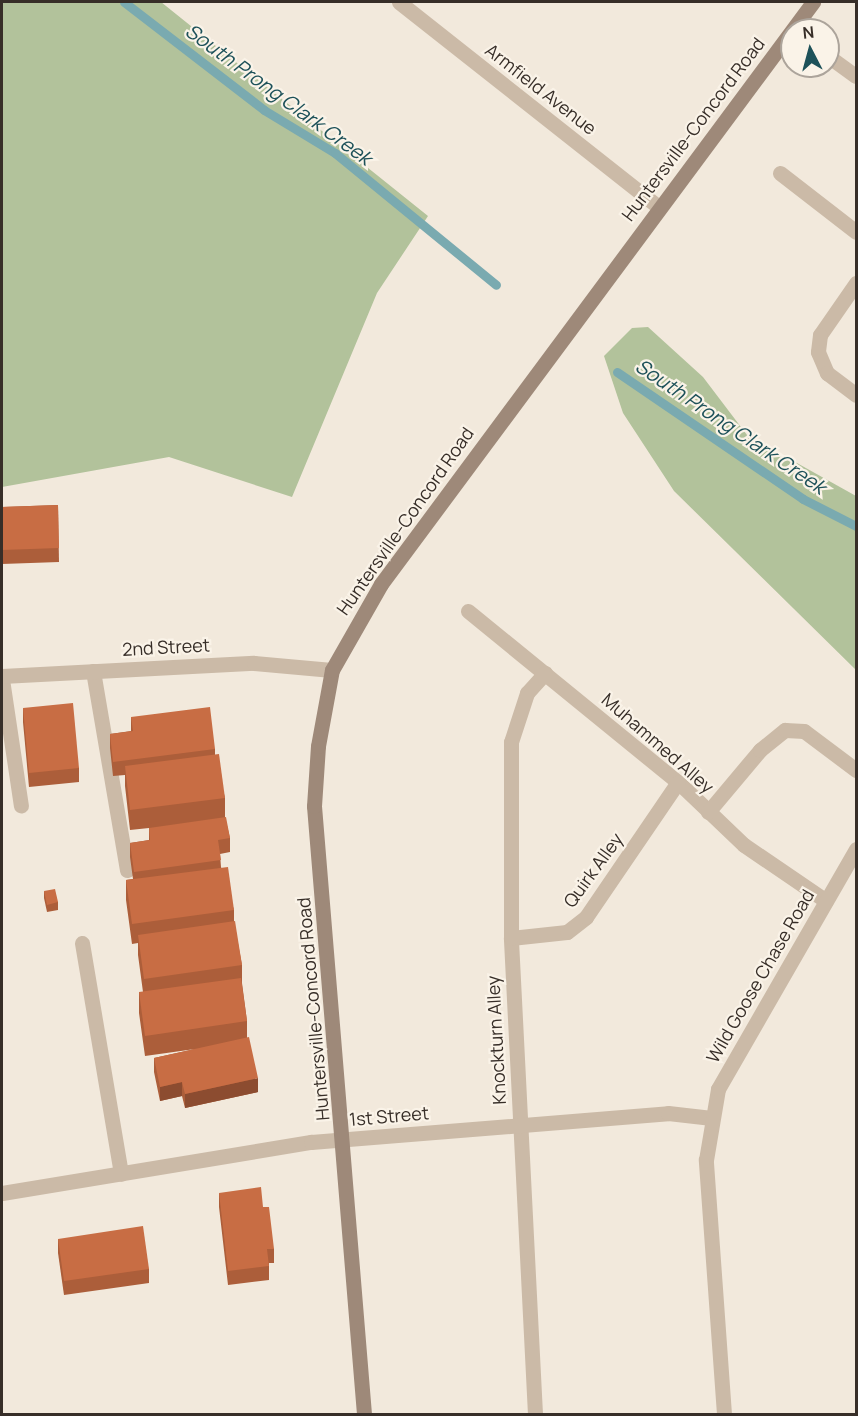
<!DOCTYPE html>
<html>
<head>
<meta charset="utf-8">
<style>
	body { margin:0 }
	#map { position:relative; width:858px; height:1416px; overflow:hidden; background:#f2e9dc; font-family:Manrope,sans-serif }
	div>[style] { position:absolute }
	.green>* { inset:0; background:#b2c29b }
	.stream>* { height:9px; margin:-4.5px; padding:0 4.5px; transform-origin:4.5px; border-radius:4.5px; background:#7aaab0 }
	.service>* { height:15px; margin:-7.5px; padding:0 7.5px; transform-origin:7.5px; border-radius:7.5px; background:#cbbaa7 }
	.minor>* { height:15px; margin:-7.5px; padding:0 7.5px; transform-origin:7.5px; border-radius:7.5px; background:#cbbaa7 }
	.secondary>* { height:15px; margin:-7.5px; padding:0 7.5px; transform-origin:7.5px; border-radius:7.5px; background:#9e8979 }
	.wall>* { inset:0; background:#ac5e3a }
	.shaded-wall>* { inset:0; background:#8c4c30 }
	.building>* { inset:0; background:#c86d44 }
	span { translate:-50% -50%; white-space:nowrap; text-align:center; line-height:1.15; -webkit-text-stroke:4.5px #faf3e8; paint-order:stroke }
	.street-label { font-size:18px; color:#372e28 }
	.water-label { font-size:20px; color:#1d5159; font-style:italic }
	.frame { position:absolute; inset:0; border:3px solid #372e28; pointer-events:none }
	.north { position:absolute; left:780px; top:18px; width:60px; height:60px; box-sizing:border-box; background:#faf3e8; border:2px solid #aca49b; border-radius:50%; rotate:354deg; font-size:16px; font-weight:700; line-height:24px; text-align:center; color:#372e28 }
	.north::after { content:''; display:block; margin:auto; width:21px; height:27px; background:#1d5159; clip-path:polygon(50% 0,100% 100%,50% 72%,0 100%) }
</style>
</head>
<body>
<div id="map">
	<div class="green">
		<i style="clip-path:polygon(2px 2px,161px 2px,428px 216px,377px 293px,292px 497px,169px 457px,2px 487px)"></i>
		<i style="clip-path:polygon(648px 327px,703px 377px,747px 435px,856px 496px,856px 670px,674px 491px,623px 413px,604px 356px,632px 328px)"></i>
	</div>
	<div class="stream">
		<i style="left:124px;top:2px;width:177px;rotate:37.6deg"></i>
		<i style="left:264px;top:110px;width:83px;rotate:31.2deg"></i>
		<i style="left:335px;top:153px;width:208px;rotate:39.3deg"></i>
		<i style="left:617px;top:372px;width:225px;rotate:34.3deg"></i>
		<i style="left:803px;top:499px;width:59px;rotate:27deg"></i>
	</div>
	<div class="service">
		<i style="left:780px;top:173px;width:96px;rotate:37.8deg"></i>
		<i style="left:468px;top:611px;width:271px;rotate:39.2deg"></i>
		<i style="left:678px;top:782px;width:91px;rotate:43.7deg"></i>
		<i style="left:744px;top:845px;width:99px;rotate:34.3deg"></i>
		<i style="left:93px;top:671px;width:202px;rotate:80.3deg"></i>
		<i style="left:2px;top:679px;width:128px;rotate:81.5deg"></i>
		<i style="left:708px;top:812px;width:81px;rotate:-50deg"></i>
		<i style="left:760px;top:750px;width:32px;rotate:-39deg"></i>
		<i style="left:785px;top:730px;width:19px;rotate:3deg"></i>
		<i style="left:804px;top:731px;width:65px;rotate:36.9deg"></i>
		<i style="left:511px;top:938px;width:56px;rotate:-6.1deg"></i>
		<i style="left:567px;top:932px;width:24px;rotate:-38deg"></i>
		<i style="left:586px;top:917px;width:163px;rotate:-55.7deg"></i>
		<i style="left:82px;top:943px;width:234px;rotate:80.4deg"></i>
		<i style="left:535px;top:1414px;width:477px;rotate:-92.9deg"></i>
		<i style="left:511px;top:938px;width:196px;rotate:-90deg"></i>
		<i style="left:511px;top:742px;width:52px;rotate:-71.9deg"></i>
		<i style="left:527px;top:693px;width:27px;rotate:-48deg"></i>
	</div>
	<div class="minor">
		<i style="left:399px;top:2px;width:331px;rotate:38.3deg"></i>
		<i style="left:828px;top:56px;width:34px;rotate:36deg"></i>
		<i style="left:856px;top:283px;width:63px;rotate:124.7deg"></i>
		<i style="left:820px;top:335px;width:17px;rotate:97deg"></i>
		<i style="left:818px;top:352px;width:23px;rotate:67deg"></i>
		<i style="left:827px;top:373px;width:36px;rotate:37deg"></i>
		<i style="left:2px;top:676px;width:252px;rotate:-3deg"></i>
		<i style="left:254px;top:663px;width:78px;rotate:5.1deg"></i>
		<i style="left:2px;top:1193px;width:313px;rotate:-9.4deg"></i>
		<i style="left:311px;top:1142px;width:358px;rotate:-4.6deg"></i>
		<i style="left:668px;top:1113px;width:44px;rotate:6.5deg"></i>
		<i style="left:724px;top:1414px;width:255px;rotate:-94.1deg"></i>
		<i style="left:706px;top:1160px;width:72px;rotate:-80.4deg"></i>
		<i style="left:718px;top:1089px;width:277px;rotate:-60.1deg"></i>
	</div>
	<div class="secondary">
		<i style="left:364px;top:1414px;width:610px;rotate:-94.7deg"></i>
		<i style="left:314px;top:806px;width:60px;rotate:-86.2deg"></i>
		<i style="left:318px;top:746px;width:77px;rotate:-79.6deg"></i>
		<i style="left:332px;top:670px;width:99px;rotate:-60.3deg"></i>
		<i style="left:381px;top:584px;width:725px;rotate:-53.41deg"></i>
	</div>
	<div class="wall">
		<i style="clip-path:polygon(58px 505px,59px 562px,2px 564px,2px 507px)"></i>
		<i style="clip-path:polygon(23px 708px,79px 768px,79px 782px,29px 787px,23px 722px)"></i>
		<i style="clip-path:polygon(131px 717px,215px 749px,215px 755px,225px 798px,225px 817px,230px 838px,230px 852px,220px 854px,221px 867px,234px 910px,234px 922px,242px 965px,242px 983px,247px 1021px,247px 1037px,258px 1092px,185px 1108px,182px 1096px,160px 1101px,154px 1072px,154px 1058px,195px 1049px,145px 1056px,139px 1013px,139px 992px,143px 992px,138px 955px,138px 943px,132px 944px,126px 900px,126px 880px,133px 879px,130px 857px,130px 843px,149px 840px,149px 828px,130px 830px,125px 786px,125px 775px,113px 776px,110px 748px,110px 734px,131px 731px)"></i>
		<i style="clip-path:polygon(44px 891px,58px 902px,58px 910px,47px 912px,44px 898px)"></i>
		<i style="clip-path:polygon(219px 1193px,274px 1249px,274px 1263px,269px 1263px,269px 1280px,228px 1285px,219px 1207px)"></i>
		<i style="clip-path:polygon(58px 1239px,149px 1269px,149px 1283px,64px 1295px,58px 1253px)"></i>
	</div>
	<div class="shaded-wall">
		<i style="clip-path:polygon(258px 1078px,258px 1092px,185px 1108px,185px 1094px)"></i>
		<i style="clip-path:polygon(182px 1082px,182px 1096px,160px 1101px,160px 1087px)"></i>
	</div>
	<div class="building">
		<i style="clip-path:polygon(58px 505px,59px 548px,2px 550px,2px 507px)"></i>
		<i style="clip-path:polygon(73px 703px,79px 768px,29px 773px,23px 708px)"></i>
		<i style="clip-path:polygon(210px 707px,215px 749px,113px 762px,110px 734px,133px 731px,131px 717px)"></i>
		<i style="clip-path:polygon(219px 754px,225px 798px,130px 810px,125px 766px)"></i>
		<i style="clip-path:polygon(226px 817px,230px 838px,218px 840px,221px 860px,134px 872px,130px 843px,150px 840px,149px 828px)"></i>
		<i style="clip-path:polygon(228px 867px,234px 910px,132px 924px,126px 880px)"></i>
		<i style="clip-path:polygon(55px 889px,58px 902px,47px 905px,44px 891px)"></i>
		<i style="clip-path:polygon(235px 921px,242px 965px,144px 979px,138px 935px)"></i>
		<i style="clip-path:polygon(241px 978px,247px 1021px,145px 1036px,139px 992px)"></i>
		<i style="clip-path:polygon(249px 1037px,258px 1078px,185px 1094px,182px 1082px,160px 1087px,154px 1058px)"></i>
		<i style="clip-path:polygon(261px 1187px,263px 1207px,269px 1207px,274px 1249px,267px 1249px,269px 1266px,228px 1271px,219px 1193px)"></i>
		<i style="clip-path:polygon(143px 1226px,149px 1269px,64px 1281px,58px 1239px)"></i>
	</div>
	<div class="street-label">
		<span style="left:541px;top:89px;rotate:38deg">Armfield Avenue</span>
		<span style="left:693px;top:129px;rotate:-53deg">Huntersville-Concord Road</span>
		<span style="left:405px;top:521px;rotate:-55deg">Huntersville-Concord Road</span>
		<span style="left:166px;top:647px;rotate:-3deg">2nd Street</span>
		<span style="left:658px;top:743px;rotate:41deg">Muhammed Alley</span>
		<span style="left:593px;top:870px;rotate:-54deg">Quirk Alley</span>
		<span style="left:760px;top:976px;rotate:-60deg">Wild Goose Chase Road</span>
		<span style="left:313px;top:1009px;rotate:-95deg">Huntersville-Concord Road</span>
		<span style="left:496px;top:1040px;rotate:-93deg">Knockturn Alley</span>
		<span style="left:389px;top:1116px;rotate:-5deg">1st Street</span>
	</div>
	<div class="water-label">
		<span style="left:279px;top:94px;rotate:36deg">South Prong Clark Creek</span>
		<span style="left:731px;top:426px;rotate:34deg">South Prong Clark Creek</span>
	</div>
	<div class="frame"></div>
	<div class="north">N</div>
</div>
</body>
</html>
